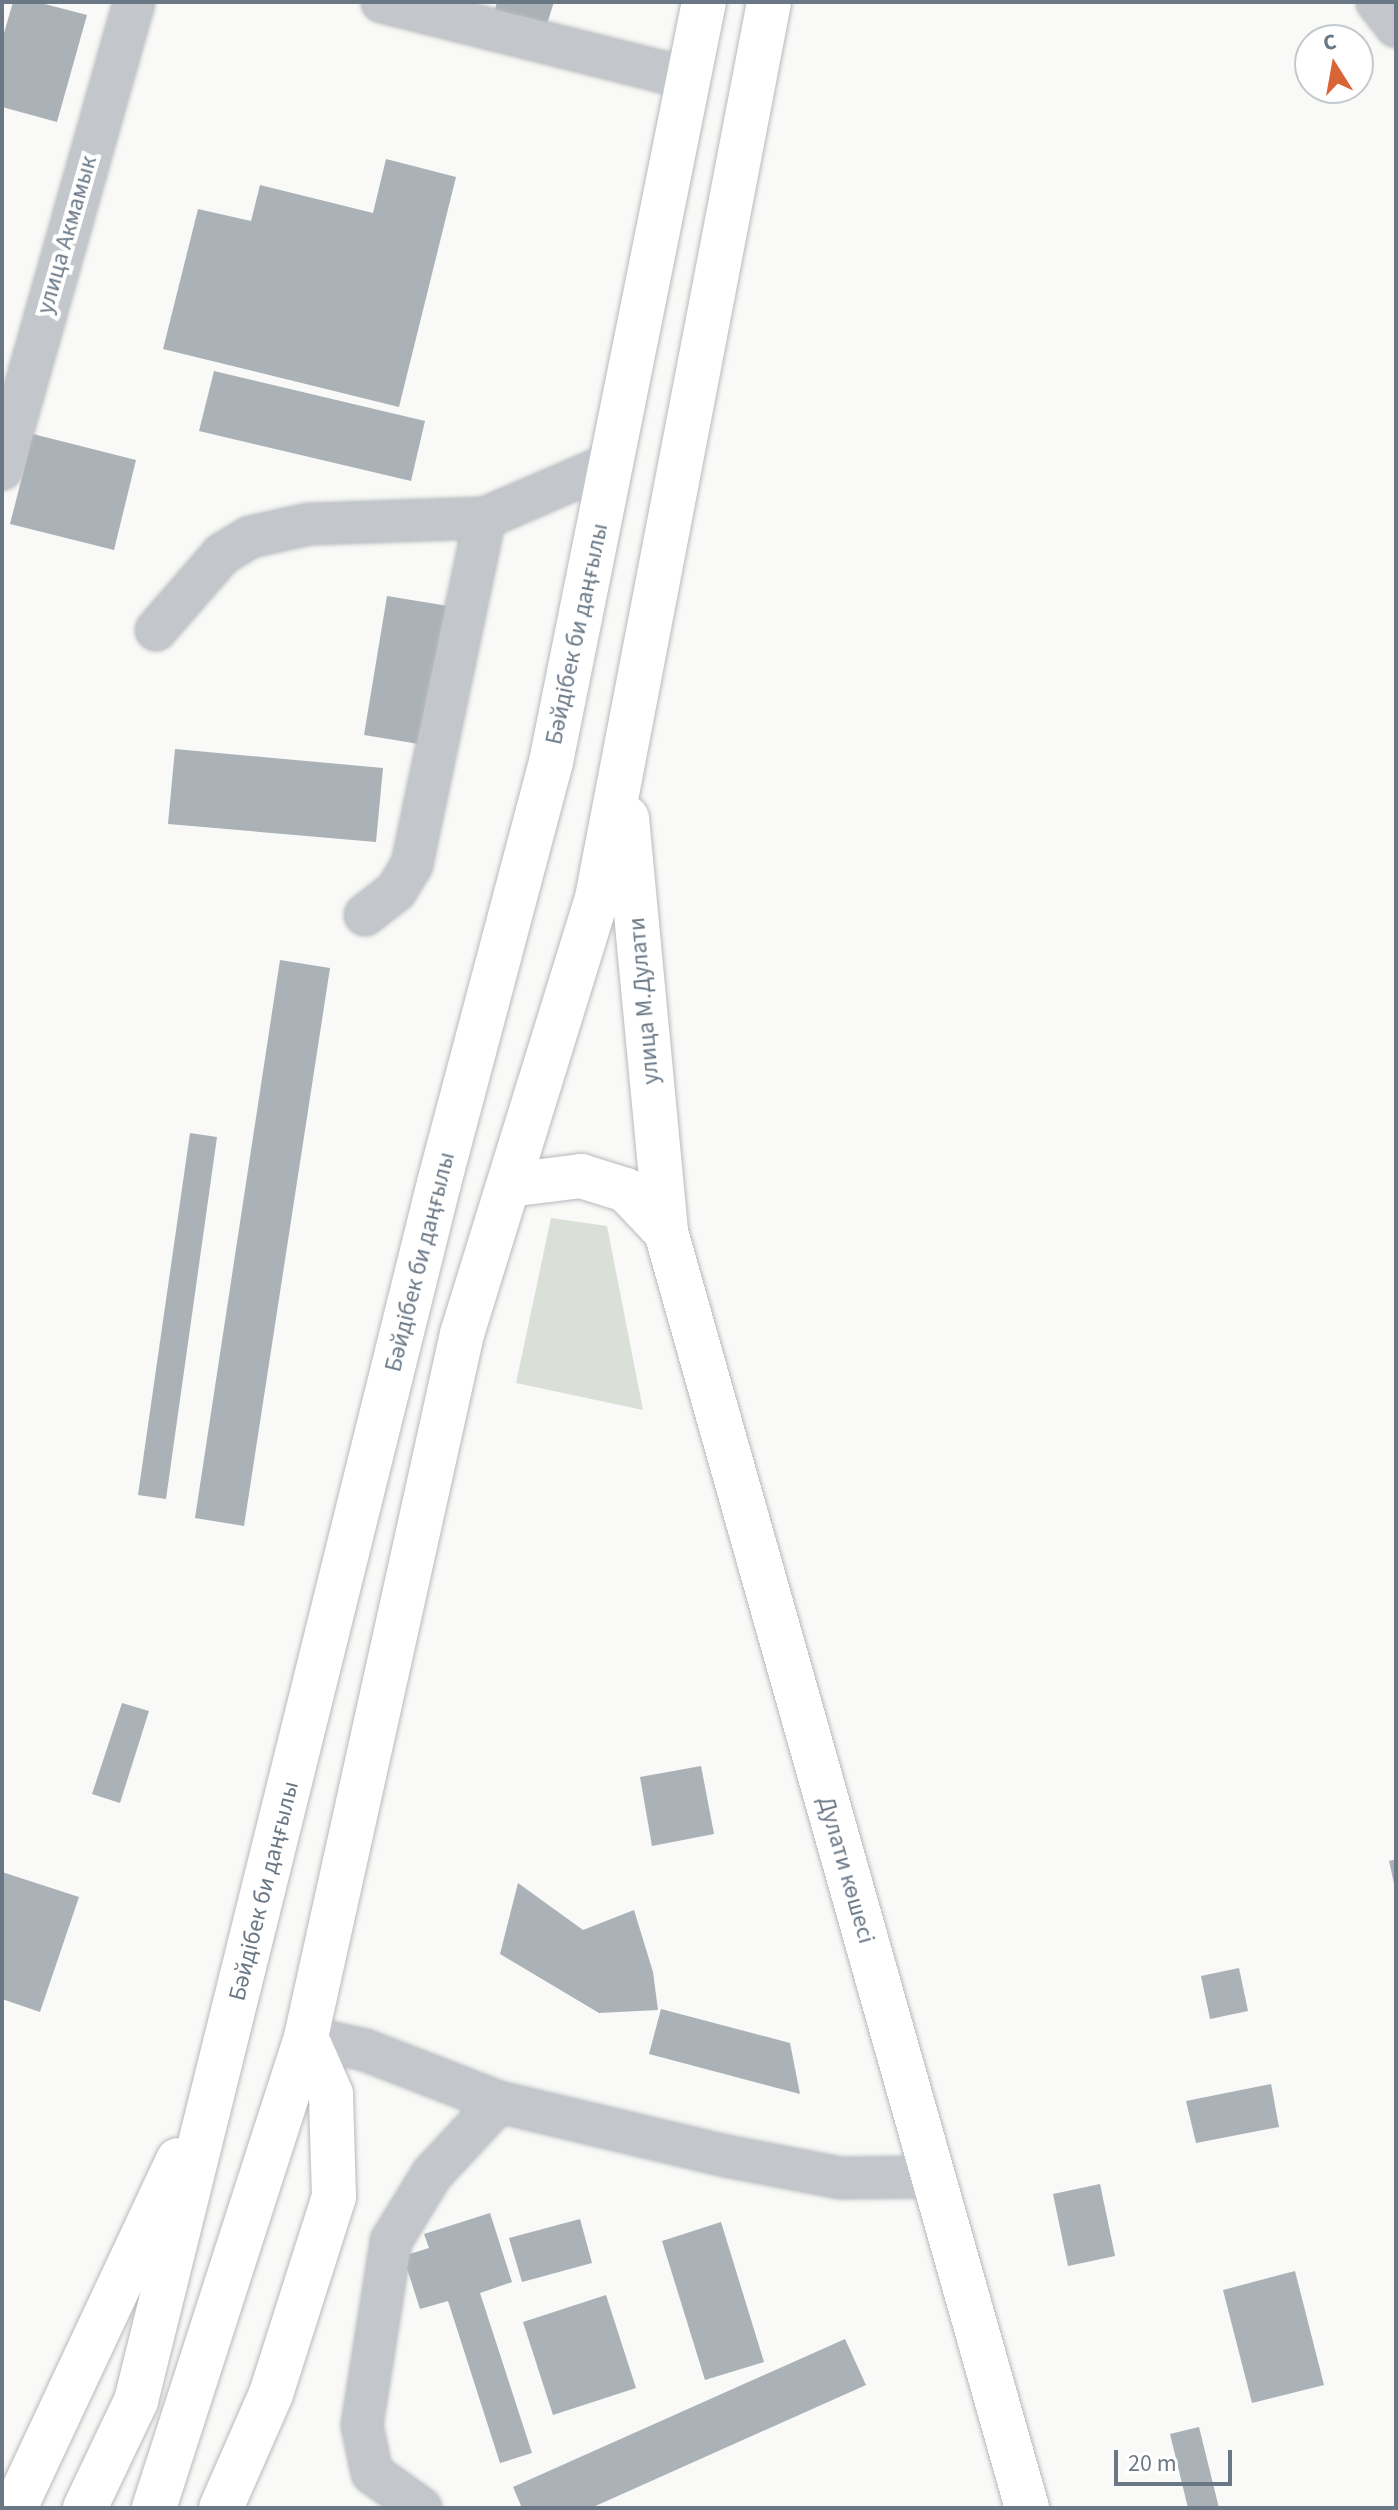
<!DOCTYPE html>
<html>
<head>
<meta charset="utf-8">
<style>
	body { margin:0 }
	#map { position:relative; width:1398px; height:2510px; overflow:hidden; background:#f9f9f7; font-family:"Source Sans 3",sans-serif }
	div>[style] { position:absolute }
	.green>* { inset:0; background:#dadfd8 }
	.building>* { inset:0; background:#aab1b7 }
	.roads { filter:drop-shadow(0 0 2px #b6babe) drop-shadow(0 0 2px #b6babe) }
	.minor>* { height:40px; margin:-20px; padding:0 20px; transform-origin:20px; border-radius:20px; background:#c3c6ca }
	.major>* { height:44px; margin:-22px; padding:0 22px; transform-origin:22px; border-radius:22px; background:#fff }
	span { translate:-50% -50%; white-space:nowrap; text-align:center; line-height:1.15; -webkit-text-stroke:8px #fff; paint-order:stroke }
	.street-label { font-size:24px; color:#6a7886 }
	.frame { position:absolute; inset:0; border:4px solid #6a7886; pointer-events:none }
	.north { position:absolute; left:1294px; top:24px; width:80px; height:80px; box-sizing:border-box; background:#fff; border:2px solid #c3c9cf; border-radius:50%; rotate:349deg; font-size:22px; font-weight:700; line-height:32px; text-align:center; color:#6a7886 }
	.north::after { content:''; display:block; margin:auto; width:28px; height:36px; background:#d96536; clip-path:polygon(50% 0,100% 100%,50% 72%,0 100%) }
	.scale { position:absolute; left:1114px; top:2450px; width:118px; height:36px; box-sizing:border-box; border:4px solid #6a7886; border-top:0; padding-left:10px; font-size:24px; line-height:28px; white-space:nowrap; color:#6a7886; -webkit-text-stroke:6px #fff; paint-order:stroke }
</style>
</head>
<body>
<div id="map">
	<div class="green">
		<i style="clip-path:polygon(551px 1218px,607px 1226px,643px 1410px,516px 1383px)"></i>
	</div>
	<div class="building">
		<i style="clip-path:polygon(13px 2px,37px 2px,87px 15px,57px 122px,2px 107px,2px 40px)"></i>
		<i style="clip-path:polygon(497px 2px,554px 2px,543px 36px,492px 20px)"></i>
		<i style="clip-path:polygon(386px 159px,456px 177px,399px 407px,163px 349px,198px 209px,251px 221px,260px 185px,373px 213px)"></i>
		<i style="clip-path:polygon(214px 371px,425px 421px,411px 481px,199px 431px)"></i>
		<i style="clip-path:polygon(33px 434px,136px 460px,114px 550px,10px 524px)"></i>
		<i style="clip-path:polygon(387px 596px,448px 606px,425px 745px,364px 735px)"></i>
		<i style="clip-path:polygon(175px 749px,383px 768px,376px 842px,168px 824px)"></i>
		<i style="clip-path:polygon(280px 960px,330px 968px,244px 1526px,195px 1518px)"></i>
		<i style="clip-path:polygon(190px 1133px,217px 1137px,166px 1499px,138px 1495px)"></i>
		<i style="clip-path:polygon(122px 1703px,149px 1711px,120px 1803px,92px 1794px)"></i>
		<i style="clip-path:polygon(701px 1766px,714px 1834px,652px 1846px,640px 1777px)"></i>
		<i style="clip-path:polygon(1396px 1859px,1396px 1888px,1395px 1888px,1389px 1861px)"></i>
		<i style="clip-path:polygon(2px 1872px,79px 1897px,40px 2012px,2px 1999px)"></i>
		<i style="clip-path:polygon(518px 1883px,583px 1930px,634px 1910px,653px 1972px,658px 2010px,599px 2013px,500px 1954px)"></i>
		<i style="clip-path:polygon(1239px 1968px,1248px 2011px,1210px 2019px,1201px 1976px)"></i>
		<i style="clip-path:polygon(661px 2009px,790px 2043px,800px 2094px,649px 2054px)"></i>
		<i style="clip-path:polygon(1271px 2084px,1279px 2127px,1196px 2143px,1186px 2101px)"></i>
		<i style="clip-path:polygon(1100px 2184px,1115px 2256px,1068px 2266px,1053px 2194px)"></i>
		<i style="clip-path:polygon(490px 2213px,512px 2282px,480px 2293px,532px 2453px,500px 2463px,448px 2301px,420px 2309px,403px 2256px,429px 2248px,424px 2234px)"></i>
		<i style="clip-path:polygon(580px 2219px,592px 2263px,522px 2282px,509px 2238px)"></i>
		<i style="clip-path:polygon(721px 2222px,764px 2362px,705px 2380px,662px 2241px)"></i>
		<i style="clip-path:polygon(1295px 2271px,1324px 2385px,1252px 2403px,1223px 2290px)"></i>
		<i style="clip-path:polygon(606px 2295px,636px 2388px,553px 2415px,523px 2322px)"></i>
		<i style="clip-path:polygon(845px 2339px,866px 2385px,591px 2508px,522px 2508px,513px 2487px)"></i>
		<i style="clip-path:polygon(1199px 2427px,1219px 2508px,1188px 2508px,1170px 2434px)"></i>
	</div>
	<div class="roads">
		<div class="minor">
			<i style="left:382px;top:2px;width:317px;rotate:14deg"></i>
			<i style="left:1377px;top:2px;width:31px;rotate:52deg"></i>
			<i style="left:2px;top:469px;width:485px;rotate:-74.2deg"></i>
			<i style="left:156px;top:630px;width:101px;rotate:-49deg"></i>
			<i style="left:222px;top:554px;width:33px;rotate:-31deg"></i>
			<i style="left:250px;top:537px;width:60px;rotate:-12.4deg"></i>
			<i style="left:309px;top:524px;width:176px;rotate:-2deg"></i>
			<i style="left:365px;top:915px;width:39px;rotate:-38deg"></i>
			<i style="left:396px;top:891px;width:31px;rotate:-59deg"></i>
			<i style="left:412px;top:864px;width:354px;rotate:-78.1deg"></i>
			<i style="left:485px;top:518px;width:138px;rotate:-23.4deg"></i>
			<i style="left:306px;top:2037px;width:60px;rotate:12.4deg"></i>
			<i style="left:365px;top:2050px;width:144px;rotate:21.2deg"></i>
			<i style="left:499px;top:2102px;width:233px;rotate:13.4deg"></i>
			<i style="left:726px;top:2156px;width:116px;rotate:10.9deg"></i>
			<i style="left:840px;top:2178px;width:93px;rotate:-0.6deg"></i>
			<i style="left:421px;top:2508px;width:60px;rotate:-144.5deg"></i>
			<i style="left:372px;top:2473px;width:49px;rotate:-101.8deg"></i>
			<i style="left:362px;top:2425px;width:186px;rotate:-81deg"></i>
			<i style="left:391px;top:2241px;width:79px;rotate:-58.5deg"></i>
			<i style="left:432px;top:2174px;width:98px;rotate:-47.1deg"></i>
		</div>
		<div class="major">
			<i style="left:627px;top:818px;width:416px;rotate:84.6deg"></i>
			<i style="left:666px;top:1232px;width:1326px;rotate:74.2deg"></i>
			<i style="left:509px;top:1185px;width:73px;rotate:-7.1deg"></i>
			<i style="left:581px;top:1176px;width:47px;rotate:17.3deg"></i>
			<i style="left:626px;top:1190px;width:58px;rotate:46.4deg"></i>
			<i style="left:15px;top:2508px;width:384px;rotate:-64.9deg"></i>
			<i style="left:85px;top:2508px;width:119px;rotate:-64.5deg"></i>
			<i style="left:136px;top:2401px;width:1255px;rotate:-76.03deg"></i>
			<i style="left:439px;top:1183px;width:436px;rotate:-75.1deg"></i>
			<i style="left:551px;top:762px;width:775px;rotate:-78.62deg"></i>
			<i style="left:154px;top:2508px;width:495px;rotate:-72.1deg"></i>
			<i style="left:306px;top:2037px;width:720px;rotate:-77.49deg"></i>
			<i style="left:462px;top:1334px;width:456px;rotate:-72.8deg"></i>
			<i style="left:597px;top:898px;width:912px;rotate:-79.13deg"></i>
			<i style="left:221px;top:2508px;width:124px;rotate:-66.3deg"></i>
			<i style="left:271px;top:2394px;width:207px;rotate:-72.3deg"></i>
			<i style="left:334px;top:2197px;width:103px;rotate:-91.7deg"></i>
			<i style="left:331px;top:2094px;width:62px;rotate:-113.7deg"></i>
		</div>
	</div>
	<div class="street-label">
		<span style="left:67px;top:235px;rotate:-74deg">улица Акмамык</span>
		<span style="left:577px;top:634px;rotate:-78deg">Бәйдібек би даңғылы</span>
		<span style="left:644px;top:1001px;rotate:-95deg">улица М.Дулати</span>
		<span style="left:420px;top:1262px;rotate:-76deg">Бәйдібек би даңғылы</span>
		<span style="left:846px;top:1870px;rotate:74deg">Дулати көшесі</span>
		<span style="left:264px;top:1891px;rotate:-76deg">Бәйдібек би даңғылы</span>
	</div>
	<div class="frame"></div>
	<div class="north">С</div>
	<div class="scale">20 m</div>
</div>
</body>
</html>
